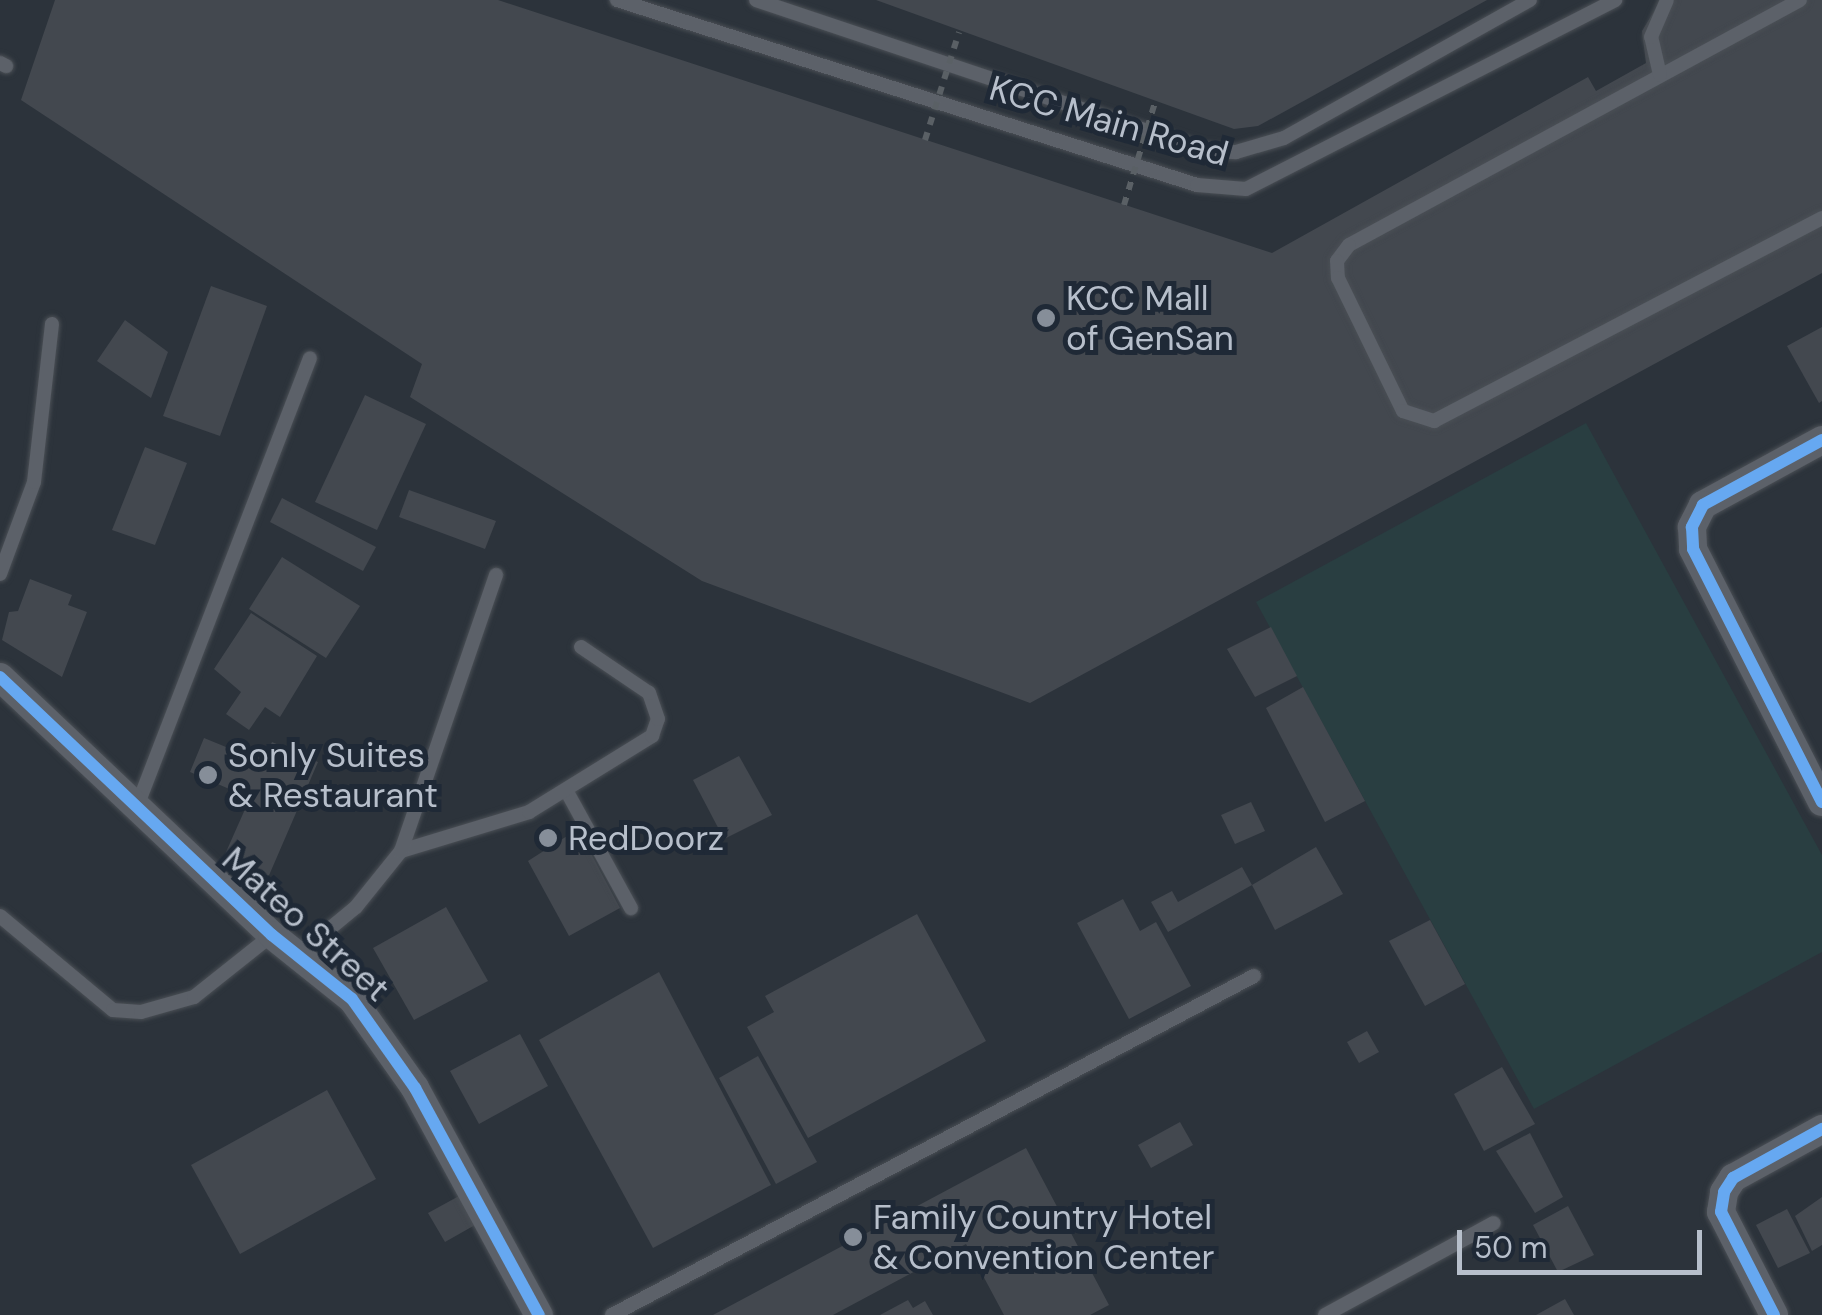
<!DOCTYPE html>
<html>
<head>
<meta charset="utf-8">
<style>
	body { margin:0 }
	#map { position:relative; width:1822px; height:1315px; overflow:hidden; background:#2c333b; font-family:"DM Sans",sans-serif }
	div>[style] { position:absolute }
	.green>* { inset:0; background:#293e41 }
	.building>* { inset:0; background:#43484f }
	.roads { filter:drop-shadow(0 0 2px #4a4f55) drop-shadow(0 0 2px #4a4f55) }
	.lane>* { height:14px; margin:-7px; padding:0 7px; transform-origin:7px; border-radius:7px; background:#5c6169 }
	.street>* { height:28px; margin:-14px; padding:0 14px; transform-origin:14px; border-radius:14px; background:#5c6169 }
	.path-bridge>* { height:6px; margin-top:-3px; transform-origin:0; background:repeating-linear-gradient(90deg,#5a6065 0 8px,transparent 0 16px) }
	.cycleway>* { height:12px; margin:-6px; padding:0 6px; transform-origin:6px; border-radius:6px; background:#66a8f1 }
	.dots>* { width:28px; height:28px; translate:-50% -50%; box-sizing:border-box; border:5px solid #1f2936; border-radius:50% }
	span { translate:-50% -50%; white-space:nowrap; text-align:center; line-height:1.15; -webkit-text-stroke:10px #1f2936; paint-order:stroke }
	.street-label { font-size:35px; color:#b7bfcb }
	.poi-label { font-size:35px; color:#b7bfcb }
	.left { translate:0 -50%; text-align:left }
	.scale { position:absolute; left:1457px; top:1230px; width:245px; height:45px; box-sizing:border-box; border:5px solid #b7bfcb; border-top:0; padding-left:12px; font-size:30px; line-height:35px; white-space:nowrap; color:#b7bfcb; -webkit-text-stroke:8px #1f2936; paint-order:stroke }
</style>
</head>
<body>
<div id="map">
	<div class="green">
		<i style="clip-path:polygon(1586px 423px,1822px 855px,1822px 952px,1534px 1109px,1256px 602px)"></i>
	</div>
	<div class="building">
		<i style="clip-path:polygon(55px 0,498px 0,1272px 253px,1588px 77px,1596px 91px,1646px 63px,1642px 31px,1661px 0,1822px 0,1822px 273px,1030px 703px,702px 581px,410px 397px,422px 364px,21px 100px)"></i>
		<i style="clip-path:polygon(876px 0,1487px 0,1258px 126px,1234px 129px)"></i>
		<i style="clip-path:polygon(211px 286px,267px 306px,220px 436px,163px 416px)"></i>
		<i style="clip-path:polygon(125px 320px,168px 352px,151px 398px,97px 361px)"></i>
		<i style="clip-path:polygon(1822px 327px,1822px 401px,1819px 403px,1787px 346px)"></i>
		<i style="clip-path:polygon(365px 395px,426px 424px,377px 530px,315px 502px)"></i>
		<i style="clip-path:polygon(145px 447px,187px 463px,155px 545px,112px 530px)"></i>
		<i style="clip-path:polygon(409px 490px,496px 521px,485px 549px,399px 517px)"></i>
		<i style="clip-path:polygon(282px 498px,376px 547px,363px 571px,270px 522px)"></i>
		<i style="clip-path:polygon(282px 557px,360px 606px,326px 658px,249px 609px)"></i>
		<i style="clip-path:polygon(30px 579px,72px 595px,68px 605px,87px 612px,62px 677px,2px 640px,9px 612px,18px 611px)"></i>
		<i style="clip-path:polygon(251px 613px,317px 656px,280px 717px,265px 707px,249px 730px,226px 714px,241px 692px,214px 669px)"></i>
		<i style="clip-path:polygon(1271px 627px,1297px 676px,1255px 697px,1227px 649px)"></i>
		<i style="clip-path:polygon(1303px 687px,1365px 801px,1325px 822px,1266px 708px)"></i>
		<i style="clip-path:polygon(204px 738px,263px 762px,272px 742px,318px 762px,267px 880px,222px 861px,250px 798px,190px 772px)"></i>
		<i style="clip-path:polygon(739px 756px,772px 815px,724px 839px,693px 780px)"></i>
		<i style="clip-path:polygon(1251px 802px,1265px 831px,1235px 844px,1221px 815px)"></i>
		<i style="clip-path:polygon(578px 829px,620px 908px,569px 936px,528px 861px)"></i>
		<i style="clip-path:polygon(1316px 847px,1343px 894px,1275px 930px,1252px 885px)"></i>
		<i style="clip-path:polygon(1242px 867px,1252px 885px,1168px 932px,1151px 902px,1172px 891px,1178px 902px)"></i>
		<i style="clip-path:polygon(1123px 899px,1140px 931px,1156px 922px,1191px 986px,1129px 1019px,1077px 923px)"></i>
		<i style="clip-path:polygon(446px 907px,488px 981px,414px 1020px,373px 948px)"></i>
		<i style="clip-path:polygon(917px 914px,986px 1041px,808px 1138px,747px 1027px,774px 1012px,765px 996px)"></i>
		<i style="clip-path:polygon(1430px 920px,1465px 984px,1425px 1006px,1389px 941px)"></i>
		<i style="clip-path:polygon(659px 972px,771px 1185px,653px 1248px,539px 1040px)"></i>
		<i style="clip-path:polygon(1367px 1031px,1379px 1052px,1359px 1063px,1347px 1042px)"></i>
		<i style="clip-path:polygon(520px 1034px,548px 1086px,479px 1124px,450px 1071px)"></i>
		<i style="clip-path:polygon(758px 1056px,817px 1162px,776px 1184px,719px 1078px)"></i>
		<i style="clip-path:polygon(1502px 1067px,1535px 1124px,1484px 1151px,1454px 1094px)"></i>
		<i style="clip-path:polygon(327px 1090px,376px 1179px,240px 1254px,191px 1165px)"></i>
		<i style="clip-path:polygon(1180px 1122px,1193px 1145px,1151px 1168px,1138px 1145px)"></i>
		<i style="clip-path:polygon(1530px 1133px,1563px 1197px,1535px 1213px,1496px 1151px)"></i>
		<i style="clip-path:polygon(1026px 1148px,1109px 1305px,1090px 1315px,1004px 1315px,966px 1244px,833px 1315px,713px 1315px)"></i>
		<i style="clip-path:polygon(459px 1196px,475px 1225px,445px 1242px,428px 1213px)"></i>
		<i style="clip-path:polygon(1822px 1197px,1822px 1245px,1812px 1251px,1795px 1216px)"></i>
		<i style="clip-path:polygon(1568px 1206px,1594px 1255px,1558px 1272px,1533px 1225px)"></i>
		<i style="clip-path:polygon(1787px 1209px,1810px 1253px,1778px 1268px,1756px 1225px)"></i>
		<i style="clip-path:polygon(1565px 1299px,1574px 1315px,1536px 1315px)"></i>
		<i style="clip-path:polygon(908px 1300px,913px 1308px,925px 1301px,933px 1315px,880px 1315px)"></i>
	</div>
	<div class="roads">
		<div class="lane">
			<i style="left:617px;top:0;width:609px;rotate:17.69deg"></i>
			<i style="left:1197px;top:185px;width:49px;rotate:4.7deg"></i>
			<i style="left:1246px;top:189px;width:415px;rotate:-27.1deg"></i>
			<i style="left:756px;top:0;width:473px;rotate:18.5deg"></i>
			<i style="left:1205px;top:150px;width:31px;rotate:4deg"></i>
			<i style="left:1236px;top:152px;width:50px;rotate:-16.3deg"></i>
			<i style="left:1284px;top:138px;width:282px;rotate:-29.3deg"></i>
			<i style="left:1800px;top:0;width:513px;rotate:151.49deg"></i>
			<i style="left:1349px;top:245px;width:20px;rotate:127deg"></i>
			<i style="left:1337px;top:261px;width:17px;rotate:87deg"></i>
			<i style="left:1338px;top:278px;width:148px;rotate:64deg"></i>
			<i style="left:1403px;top:411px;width:33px;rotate:18deg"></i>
			<i style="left:1434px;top:421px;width:438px;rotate:-27.6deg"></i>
			<i style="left:0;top:63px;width:7px;rotate:27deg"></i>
			<i style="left:1660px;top:75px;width:39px;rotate:-103deg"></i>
			<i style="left:1651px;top:37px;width:40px;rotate:-66.6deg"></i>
			<i style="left:0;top:574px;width:98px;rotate:-69.7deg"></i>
			<i style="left:34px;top:482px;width:159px;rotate:-83.5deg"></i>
			<i style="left:566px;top:790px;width:135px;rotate:61.2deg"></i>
			<i style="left:136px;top:809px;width:483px;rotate:-68.9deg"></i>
			<i style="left:401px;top:851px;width:134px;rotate:-16.9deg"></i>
			<i style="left:529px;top:812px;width:145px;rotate:-31.7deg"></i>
			<i style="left:652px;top:736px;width:18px;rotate:-71deg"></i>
			<i style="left:658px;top:719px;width:28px;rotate:-109deg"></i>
			<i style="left:649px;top:693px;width:82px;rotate:-145.9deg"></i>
			<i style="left:0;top:916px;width:147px;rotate:39.8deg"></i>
			<i style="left:113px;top:1010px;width:28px;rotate:4deg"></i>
			<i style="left:141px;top:1012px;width:55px;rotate:-15.8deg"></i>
			<i style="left:194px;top:997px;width:100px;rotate:-38.5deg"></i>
			<i style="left:299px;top:954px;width:74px;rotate:-39.5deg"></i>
			<i style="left:356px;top:907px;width:72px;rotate:-51.2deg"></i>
			<i style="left:401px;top:851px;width:292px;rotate:-71deg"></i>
			<i style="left:612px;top:1315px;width:726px;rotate:-27.84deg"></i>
			<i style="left:1325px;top:1315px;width:192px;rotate:-28.6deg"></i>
		</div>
		<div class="street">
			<i style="left:1822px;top:440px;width:136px;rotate:151.4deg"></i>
			<i style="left:1703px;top:505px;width:25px;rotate:117deg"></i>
			<i style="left:1692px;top:527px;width:22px;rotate:87deg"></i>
			<i style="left:1693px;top:549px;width:284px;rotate:63deg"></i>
			<i style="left:0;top:677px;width:375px;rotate:43.5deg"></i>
			<i style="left:272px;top:935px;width:102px;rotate:38.7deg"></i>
			<i style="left:352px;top:999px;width:109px;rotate:54.7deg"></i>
			<i style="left:415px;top:1088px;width:259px;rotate:61.4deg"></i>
			<i style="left:1774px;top:1315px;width:116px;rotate:-117.2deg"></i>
			<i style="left:1721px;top:1212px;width:20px;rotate:-81deg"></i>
			<i style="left:1724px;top:1192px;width:17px;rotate:-57deg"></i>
			<i style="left:1733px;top:1178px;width:102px;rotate:-28.8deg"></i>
		</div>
	</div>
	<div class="path-bridge">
		<i style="left:925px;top:140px;width:113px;rotate:-72.5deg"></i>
		<i style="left:1124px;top:205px;width:108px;rotate:-73.2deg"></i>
	</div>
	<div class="cycleway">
		<i style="left:1822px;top:440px;width:136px;rotate:151.4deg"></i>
		<i style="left:1703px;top:505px;width:25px;rotate:117deg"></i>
		<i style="left:1692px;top:527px;width:22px;rotate:87deg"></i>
		<i style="left:1693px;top:549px;width:284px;rotate:63deg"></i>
		<i style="left:0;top:677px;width:375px;rotate:43.5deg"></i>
		<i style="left:272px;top:935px;width:102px;rotate:38.7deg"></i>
		<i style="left:352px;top:999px;width:109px;rotate:54.7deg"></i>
		<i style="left:415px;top:1088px;width:259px;rotate:61.4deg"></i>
		<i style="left:1774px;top:1315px;width:116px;rotate:-117.2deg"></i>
		<i style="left:1721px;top:1212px;width:20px;rotate:-81deg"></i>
		<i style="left:1724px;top:1192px;width:17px;rotate:-57deg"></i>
		<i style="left:1733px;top:1178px;width:102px;rotate:-28.8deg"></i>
	</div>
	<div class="dots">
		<i style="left:1046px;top:318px;background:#868e99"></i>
		<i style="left:208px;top:775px;background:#868e99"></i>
		<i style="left:548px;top:838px;background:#868e99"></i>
		<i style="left:853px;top:1237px;background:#868e99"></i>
	</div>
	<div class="street-label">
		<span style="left:1109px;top:121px;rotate:16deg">KCC Main Road</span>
		<span style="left:306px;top:924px;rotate:42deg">Mateo Street</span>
	</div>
	<div class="poi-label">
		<span class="left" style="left:1066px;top:318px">KCC Mall<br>of GenSan</span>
		<span class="left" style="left:228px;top:775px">Sonly Suites<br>&amp; Restaurant</span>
		<span class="left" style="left:568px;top:838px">RedDoorz</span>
		<span class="left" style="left:873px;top:1237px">Family Country Hotel<br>&amp; Convention Center</span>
	</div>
	<div class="scale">50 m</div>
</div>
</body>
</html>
